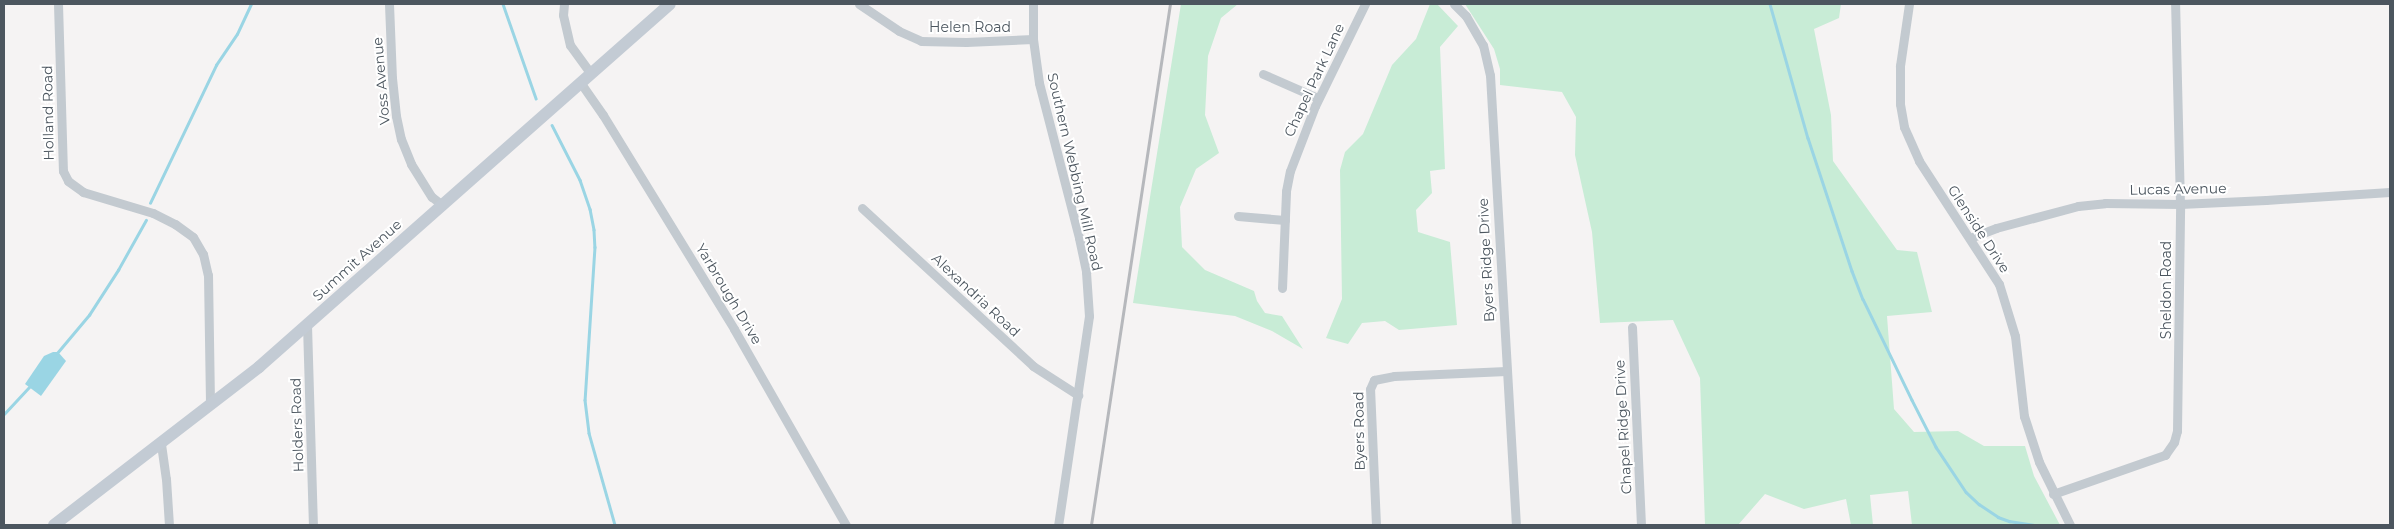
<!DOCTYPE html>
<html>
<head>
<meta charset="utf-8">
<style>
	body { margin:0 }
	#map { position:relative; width:2394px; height:529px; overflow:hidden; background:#f5f3f3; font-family:Montserrat,sans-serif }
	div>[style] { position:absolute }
	.green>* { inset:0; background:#c8ecd6 }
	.water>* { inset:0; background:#9ad5e4 }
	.stream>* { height:2.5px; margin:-1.25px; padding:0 1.25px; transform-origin:1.25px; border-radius:1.25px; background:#9ad5e4 }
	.minor>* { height:9px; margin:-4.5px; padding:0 4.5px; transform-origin:4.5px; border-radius:4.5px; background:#c3cad0 }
	.secondary>* { height:12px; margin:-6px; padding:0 6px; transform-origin:6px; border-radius:6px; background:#c3cbd4 }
	.rail>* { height:2.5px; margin:-1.25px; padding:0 1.25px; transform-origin:1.25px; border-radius:1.25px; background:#b6b8bc }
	span { translate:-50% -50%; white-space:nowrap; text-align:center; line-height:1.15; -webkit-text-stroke:4px #fff; paint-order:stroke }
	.street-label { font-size:14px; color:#4c565f }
	.frame { position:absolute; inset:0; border:5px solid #4c565f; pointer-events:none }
</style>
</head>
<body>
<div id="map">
	<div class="green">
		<i style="clip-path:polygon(1181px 4px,1238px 4px,1221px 18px,1208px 56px,1205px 115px,1219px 153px,1196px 169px,1180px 207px,1182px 247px,1205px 270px,1254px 291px,1257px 301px,1265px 313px,1282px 316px,1303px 349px,1272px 331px,1235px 316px,1133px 303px)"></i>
		<i style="clip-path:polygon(1430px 4px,1437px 4px,1458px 26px,1440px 47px,1445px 169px,1430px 171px,1432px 193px,1416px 210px,1418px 232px,1450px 242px,1457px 325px,1399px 330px,1385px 321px,1362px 323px,1348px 344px,1326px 338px,1342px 299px,1340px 170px,1345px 152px,1363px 134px,1392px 65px,1416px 39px)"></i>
		<i style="clip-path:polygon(1465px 4px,1841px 4px,1839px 18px,1814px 29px,1831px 115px,1833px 161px,1897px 250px,1917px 252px,1932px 312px,1887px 316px,1894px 409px,1914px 432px,1958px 431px,1984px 446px,2025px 446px,2034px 476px,2060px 525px,1912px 525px,1908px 491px,1870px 495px,1873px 525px,1851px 525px,1846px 499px,1804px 509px,1765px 494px,1738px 525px,1705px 525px,1700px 378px,1673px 320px,1600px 323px,1592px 232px,1575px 155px,1576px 117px,1562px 92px,1500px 85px,1500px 69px,1494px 49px)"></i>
	</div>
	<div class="water">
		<i style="clip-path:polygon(53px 352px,58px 352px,66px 361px,41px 396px,25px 384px,44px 356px)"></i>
	</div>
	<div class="stream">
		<i style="left:503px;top:4px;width:100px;rotate:70.7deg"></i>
		<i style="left:1770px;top:4px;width:139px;rotate:74.2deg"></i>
		<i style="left:1808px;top:138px;width:140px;rotate:71.7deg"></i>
		<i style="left:1852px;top:271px;width:30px;rotate:69deg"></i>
		<i style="left:1863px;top:299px;width:112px;rotate:64.1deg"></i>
		<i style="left:1912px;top:400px;width:53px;rotate:62.9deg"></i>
		<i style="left:1936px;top:447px;width:54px;rotate:56.3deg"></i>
		<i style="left:1966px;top:492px;width:18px;rotate:43deg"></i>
		<i style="left:1979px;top:504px;width:23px;rotate:34deg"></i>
		<i style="left:1998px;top:517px;width:12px;rotate:20deg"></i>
		<i style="left:2009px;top:521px;width:24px;rotate:9deg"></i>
		<i style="left:552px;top:125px;width:62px;rotate:63deg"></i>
		<i style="left:580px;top:180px;width:31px;rotate:71deg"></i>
		<i style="left:590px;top:209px;width:21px;rotate:79deg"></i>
		<i style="left:594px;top:230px;width:17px;rotate:87deg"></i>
		<i style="left:595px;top:247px;width:153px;rotate:93.7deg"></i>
		<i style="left:585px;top:400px;width:33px;rotate:83deg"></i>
		<i style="left:589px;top:433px;width:96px;rotate:74.2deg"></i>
		<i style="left:150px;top:203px;width:153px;rotate:-64.4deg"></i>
		<i style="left:216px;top:65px;width:37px;rotate:-56deg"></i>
		<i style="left:237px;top:34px;width:33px;rotate:-65deg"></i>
		<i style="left:57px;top:353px;width:50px;rotate:-49.9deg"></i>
		<i style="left:89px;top:315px;width:54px;rotate:-57.2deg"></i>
		<i style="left:118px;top:270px;width:57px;rotate:-60.8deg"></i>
		<i style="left:4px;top:414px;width:38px;rotate:-47deg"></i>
	</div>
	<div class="minor">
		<i style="left:58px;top:4px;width:167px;rotate:88.3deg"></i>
		<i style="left:63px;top:171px;width:11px;rotate:63deg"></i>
		<i style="left:68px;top:181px;width:19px;rotate:36deg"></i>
		<i style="left:83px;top:192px;width:73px;rotate:16.7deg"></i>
		<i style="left:153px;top:213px;width:25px;rotate:27deg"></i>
		<i style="left:175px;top:224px;width:22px;rotate:36deg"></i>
		<i style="left:193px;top:237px;width:20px;rotate:60deg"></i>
		<i style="left:203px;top:254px;width:22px;rotate:77deg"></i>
		<i style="left:208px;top:275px;width:130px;rotate:89.1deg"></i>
		<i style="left:389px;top:4px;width:74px;rotate:87.7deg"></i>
		<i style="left:392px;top:78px;width:38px;rotate:84deg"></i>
		<i style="left:396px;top:116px;width:24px;rotate:78deg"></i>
		<i style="left:401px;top:139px;width:27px;rotate:68deg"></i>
		<i style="left:411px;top:164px;width:39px;rotate:58deg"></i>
		<i style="left:432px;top:197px;width:11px;rotate:38deg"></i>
		<i style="left:564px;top:4px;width:11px;rotate:95deg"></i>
		<i style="left:563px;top:15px;width:31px;rotate:77deg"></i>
		<i style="left:570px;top:45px;width:34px;rotate:54deg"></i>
		<i style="left:859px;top:4px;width:48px;rotate:34deg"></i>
		<i style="left:899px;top:31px;width:24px;rotate:24deg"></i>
		<i style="left:921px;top:41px;width:45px;rotate:1.3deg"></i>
		<i style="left:966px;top:42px;width:67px;rotate:-2.6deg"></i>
		<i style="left:1033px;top:4px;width:35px;rotate:90deg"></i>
		<i style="left:1033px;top:39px;width:44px;rotate:82.2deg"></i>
		<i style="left:1039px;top:83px;width:160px;rotate:75.5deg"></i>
		<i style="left:1079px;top:238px;width:35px;rotate:78deg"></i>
		<i style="left:1086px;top:272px;width:44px;rotate:86.1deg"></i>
		<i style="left:1089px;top:316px;width:211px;rotate:98.4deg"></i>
		<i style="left:1454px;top:4px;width:17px;rotate:45deg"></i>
		<i style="left:1466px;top:16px;width:34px;rotate:60deg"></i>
		<i style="left:1483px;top:45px;width:31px;rotate:77deg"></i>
		<i style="left:1490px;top:75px;width:451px;rotate:86.7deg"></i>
		<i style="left:1909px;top:4px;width:63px;rotate:98.3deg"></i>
		<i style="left:1900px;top:66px;width:38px;rotate:90deg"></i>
		<i style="left:1900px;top:104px;width:23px;rotate:80deg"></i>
		<i style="left:1904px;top:127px;width:37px;rotate:66deg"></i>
		<i style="left:1919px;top:161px;width:147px;rotate:57deg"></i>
		<i style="left:1999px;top:284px;width:54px;rotate:72.9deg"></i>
		<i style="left:2015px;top:336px;width:81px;rotate:83.6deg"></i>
		<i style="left:2024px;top:416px;width:48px;rotate:71.9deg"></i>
		<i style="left:2039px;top:462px;width:70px;rotate:63.8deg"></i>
		<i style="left:1263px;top:74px;width:60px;rotate:23.6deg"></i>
		<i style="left:580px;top:82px;width:40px;rotate:55.1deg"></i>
		<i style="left:603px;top:115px;width:251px;rotate:58.5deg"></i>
		<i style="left:734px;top:329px;width:226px;rotate:60.3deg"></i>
		<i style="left:862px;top:208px;width:233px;rotate:42.7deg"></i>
		<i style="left:1033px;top:366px;width:54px;rotate:32.8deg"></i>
		<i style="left:1238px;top:216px;width:47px;rotate:4.9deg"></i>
		<i style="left:1970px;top:238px;width:28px;rotate:-21deg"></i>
		<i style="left:1996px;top:228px;width:85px;rotate:-15deg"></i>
		<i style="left:2078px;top:206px;width:27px;rotate:-6deg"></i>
		<i style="left:2105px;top:203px;width:75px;rotate:0.8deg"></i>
		<i style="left:2180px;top:204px;width:86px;rotate:-2.7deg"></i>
		<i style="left:2266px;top:200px;width:124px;rotate:-3.7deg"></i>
		<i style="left:1282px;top:288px;width:97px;rotate:-87.6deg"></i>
		<i style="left:1286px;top:191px;width:20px;rotate:-79deg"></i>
		<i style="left:1290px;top:171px;width:70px;rotate:-69deg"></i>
		<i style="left:1315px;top:106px;width:114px;rotate:-63.9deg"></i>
		<i style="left:307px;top:325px;width:200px;rotate:88.3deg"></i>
		<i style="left:1632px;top:327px;width:198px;rotate:87.4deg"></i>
		<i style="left:161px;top:444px;width:35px;rotate:82deg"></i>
		<i style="left:166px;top:479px;width:46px;rotate:86.3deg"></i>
		<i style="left:2053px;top:494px;width:119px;rotate:-19.2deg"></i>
		<i style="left:2165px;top:455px;width:16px;rotate:-55deg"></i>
		<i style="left:2174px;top:442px;width:11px;rotate:-75deg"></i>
		<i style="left:2177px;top:431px;width:227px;rotate:-89.2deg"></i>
		<i style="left:2180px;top:204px;width:200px;rotate:-91.4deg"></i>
		<i style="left:1376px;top:525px;width:136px;rotate:-92.5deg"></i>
		<i style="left:1370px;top:389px;width:10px;rotate:-66deg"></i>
		<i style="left:1374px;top:380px;width:20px;rotate:-11deg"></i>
		<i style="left:1394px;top:376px;width:112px;rotate:-2.6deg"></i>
	</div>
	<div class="secondary">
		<i style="left:54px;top:525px;width:259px;rotate:-37.6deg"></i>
		<i style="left:259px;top:367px;width:548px;rotate:-41.45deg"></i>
	</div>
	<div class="rail">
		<i style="left:1091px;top:525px;width:527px;rotate:-81.38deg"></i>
	</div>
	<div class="street-label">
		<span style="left:970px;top:27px">Helen Road</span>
		<span style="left:1314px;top:80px;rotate:-65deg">Chapel Park Lane</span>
		<span style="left:381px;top:81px;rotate:-95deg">Voss Avenue</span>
		<span style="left:48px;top:113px;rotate:-91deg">Holland Road</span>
		<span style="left:1075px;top:172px;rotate:77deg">Southern Webbing Mill Road</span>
		<span style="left:2178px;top:189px;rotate:-1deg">Lucas Avenue</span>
		<span style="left:1979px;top:229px;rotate:57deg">Glenside Drive</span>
		<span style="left:357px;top:260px;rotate:-42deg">Summit Avenue</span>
		<span style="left:1486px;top:260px;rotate:-93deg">Byers Ridge Drive</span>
		<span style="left:2166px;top:290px;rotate:-90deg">Sheldon Road</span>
		<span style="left:729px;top:294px;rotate:59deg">Yarbrough Drive</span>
		<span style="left:976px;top:295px;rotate:43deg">Alexandria Road</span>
		<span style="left:297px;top:425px;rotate:-92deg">Holders Road</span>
		<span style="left:1623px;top:427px;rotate:-93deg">Chapel Ridge Drive</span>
		<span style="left:1359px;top:431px;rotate:-91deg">Byers Road</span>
	</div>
	<div class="frame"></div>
</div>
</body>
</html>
